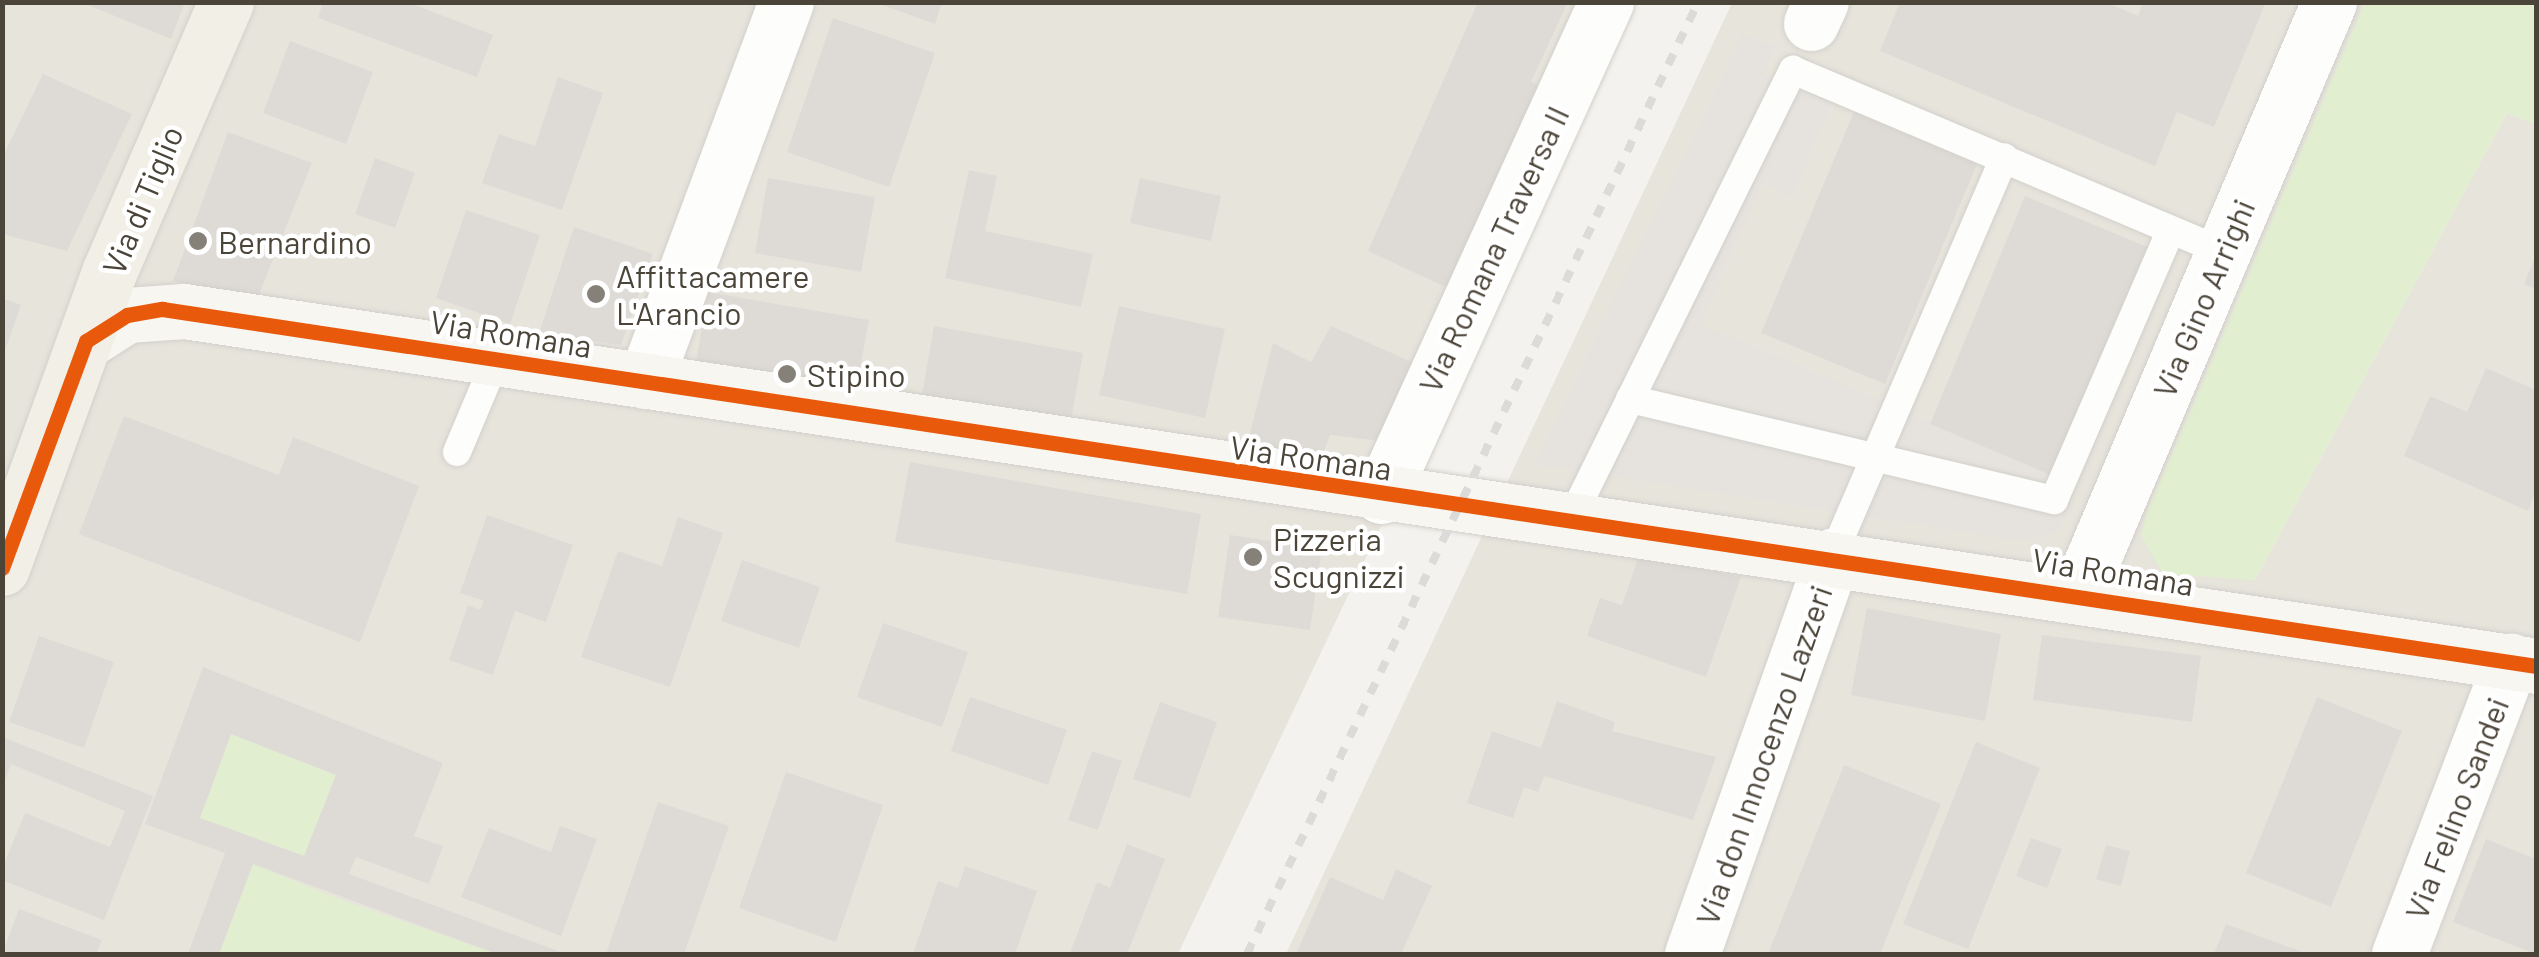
<!DOCTYPE html>
<html>
<head>
<meta charset="utf-8">
<style>
	body { margin:0 }
	#map { position:relative; width:2539px; height:957px; overflow:hidden; background:#f4f2ee; font-family:Barlow,sans-serif }
	div>[style] { position:absolute }
	.residential>* { inset:0; background:#e7e4dc }
	.green>* { inset:0; background:#e1eecf }
	.parking>* { inset:0; background:#e6e3df }
	.building>* { inset:0; background:#dedbd6 }
	.roads { filter:drop-shadow(0 0 2px #d2d0cb) drop-shadow(0 0 2px #d2d0cb) }
	.service>* { height:28px; margin:-14px; padding:0 14px; transform-origin:14px; border-radius:14px; background:#fdfdfc }
	.minor>* { height:55px; margin:-27.5px; padding:0 27.5px; transform-origin:27.5px; border-radius:27.5px; background:#fdfdfc }
	.secondary>* { height:55px; margin:-27.5px; padding:0 27.5px; transform-origin:27.5px; border-radius:27.5px; background:#f7f6f1 }
	.primary>* { height:55px; margin:-27.5px; padding:0 27.5px; transform-origin:27.5px; border-radius:27.5px; background:#f2efe6 }
	.rail>* { height:8px; margin-top:-4px; transform-origin:0; background:repeating-linear-gradient(90deg,#dbdbda 0 12px,transparent 0 24px) }
	.cycleway>* { height:15px; margin:-7.5px; padding:0 7.5px; transform-origin:7.5px; border-radius:7.5px; background:#e8590c }
	.dots>* { width:28px; height:28px; translate:-50% -50%; box-sizing:border-box; border:5px solid #fff; border-radius:50% }
	span { translate:-50% -50%; white-space:nowrap; text-align:center; line-height:1.15; -webkit-text-stroke:9px #fff; paint-order:stroke }
	.street-label { font-size:32px; color:#4b4439 }
	.poi-label { font-size:32px; color:#4b4439 }
	.left { translate:0 -50%; text-align:left }
	.frame { position:absolute; inset:0; border:5px solid #4b4439; pointer-events:none }
</style>
</head>
<body>
<div id="map">
	<div class="residential">
		<i style="clip-path:polygon(2px 3px,1629px 3px,1178px 954px,3px 954px)"></i>
		<i style="clip-path:polygon(1732px 3px,2365px 3px,2147px 513px,2255px 580px,2507px 113px,2536px 124px,2536px 954px,1286px 954px)"></i>
	</div>
	<div class="green">
		<i style="clip-path:polygon(2365px 2px,2536px 3px,2536px 124px,2507px 113px,2255px 580px,2163px 574px,2141px 535px,2147px 513px)"></i>
		<i style="clip-path:polygon(231px 734px,336px 775px,304px 856px,200px 818px)"></i>
		<i style="clip-path:polygon(253px 864px,339px 899px,497px 954px,219px 954px)"></i>
	</div>
	<div class="parking">
		<i style="clip-path:polygon(1743px 33px,1775px 47px,1764px 73px,1832px 102px,1793px 198px,1762px 184px,1701px 324px,2078px 484px,2058px 532px,2022px 541px,1534px 464px)"></i>
	</div>
	<div class="building">
		<i style="clip-path:polygon(81px 2px,185px 2px,171px 39px)"></i>
		<i style="clip-path:polygon(323px 2px,407px 2px,493px 35px,477px 77px,318px 18px)"></i>
		<i style="clip-path:polygon(874px 2px,942px 2px,935px 24px)"></i>
		<i style="clip-path:polygon(1478px 2px,1568px 2px,1531px 82px,1545px 88px,1450px 289px,1368px 251px)"></i>
		<i style="clip-path:polygon(1900px 2px,2106px 2px,2138px 16px,2143px 2px,2266px 2px,2214px 127px,2177px 112px,2155px 166px,1880px 51px)"></i>
		<i style="clip-path:polygon(833px 18px,935px 53px,889px 187px,787px 152px)"></i>
		<i style="clip-path:polygon(290px 41px,373px 72px,346px 144px,263px 113px)"></i>
		<i style="clip-path:polygon(43px 74px,132px 114px,67px 251px,2px 234px,2px 158px)"></i>
		<i style="clip-path:polygon(558px 77px,603px 93px,562px 210px,482px 183px,499px 134px,535px 146px)"></i>
		<i style="clip-path:polygon(1854px 112px,1977px 164px,1885px 384px,1761px 333px)"></i>
		<i style="clip-path:polygon(228px 132px,312px 163px,257px 299px,173px 281px)"></i>
		<i style="clip-path:polygon(375px 158px,415px 173px,395px 228px,355px 214px)"></i>
		<i style="clip-path:polygon(969px 170px,997px 176px,985px 231px,1093px 254px,1081px 307px,945px 278px)"></i>
		<i style="clip-path:polygon(768px 178px,875px 197px,861px 272px,755px 253px)"></i>
		<i style="clip-path:polygon(1140px 178px,1221px 196px,1211px 241px,1130px 223px)"></i>
		<i style="clip-path:polygon(2025px 196px,2152px 249px,2056px 477px,1930px 424px)"></i>
		<i style="clip-path:polygon(466px 210px,540px 235px,510px 324px,436px 298px)"></i>
		<i style="clip-path:polygon(574px 227px,653px 254px,621px 345px,539px 333px)"></i>
		<i style="clip-path:polygon(2536px 255px,2536px 289px,2524px 284px)"></i>
		<i style="clip-path:polygon(708px 292px,869px 320px,855px 397px,695px 368px)"></i>
		<i style="clip-path:polygon(2px 298px,21px 305px,3px 356px,2px 356px)"></i>
		<i style="clip-path:polygon(1119px 306px,1225px 329px,1205px 418px,1099px 395px)"></i>
		<i style="clip-path:polygon(934px 326px,1083px 353px,1070px 426px,921px 400px)"></i>
		<i style="clip-path:polygon(1331px 326px,1414px 363px,1381px 441px,1330px 435px,1321px 459px,1247px 445px,1273px 343px,1311px 362px)"></i>
		<i style="clip-path:polygon(2486px 368px,2536px 390px,2536px 491px,2528px 511px,2404px 456px,2430px 396px,2467px 412px)"></i>
		<i style="clip-path:polygon(124px 416px,279px 475px,293px 437px,419px 486px,360px 642px,79px 534px)"></i>
		<i style="clip-path:polygon(910px 462px,1201px 514px,1187px 594px,895px 542px)"></i>
		<i style="clip-path:polygon(487px 515px,573px 545px,546px 622px,515px 611px,493px 675px,449px 660px,468px 605px,480px 610px,484px 601px,460px 593px)"></i>
		<i style="clip-path:polygon(678px 517px,723px 533px,670px 687px,581px 657px,618px 551px,662px 566px)"></i>
		<i style="clip-path:polygon(1230px 535px,1322px 548px,1310px 630px,1218px 617px)"></i>
		<i style="clip-path:polygon(1639px 556px,1741px 577px,1706px 677px,1587px 636px,1600px 598px,1622px 605px)"></i>
		<i style="clip-path:polygon(742px 560px,820px 587px,799px 648px,721px 621px)"></i>
		<i style="clip-path:polygon(1867px 608px,2001px 634px,1985px 721px,1851px 695px)"></i>
		<i style="clip-path:polygon(883px 623px,968px 652px,942px 727px,857px 697px)"></i>
		<i style="clip-path:polygon(2042px 635px,2201px 656px,2192px 722px,2033px 700px)"></i>
		<i style="clip-path:polygon(39px 636px,114px 662px,84px 748px,9px 722px)"></i>
		<i style="clip-path:polygon(evenodd,203px 667px,443px 763px,414px 836px,443px 846px,429px 884px,356px 857px,349px 874px,566px 954px,497px 954px,253px 864px,219px 954px,188px 954px,225px 853px,145px 824px,203px 667px,231px 734px,336px 775px,304px 856px,200px 818px,231px 734px)"></i>
		<i style="clip-path:polygon(970px 697px,1067px 730px,1048px 785px,951px 751px)"></i>
		<i style="clip-path:polygon(2317px 697px,2402px 731px,2331px 907px,2246px 873px)"></i>
		<i style="clip-path:polygon(1557px 701px,1615px 722px,1612px 731px,1716px 757px,1693px 820px,1544px 776px,1538px 792px,1524px 787px,1513px 818px,1467px 803px,1492px 731px,1541px 748px)"></i>
		<i style="clip-path:polygon(1160px 702px,1217px 722px,1190px 798px,1133px 779px)"></i>
		<i style="clip-path:polygon(2px 737px,153px 796px,104px 920px,2px 880px,2px 869px,25px 813px,110px 847px,125px 811px,11px 764px,2px 787px)"></i>
		<i style="clip-path:polygon(1976px 742px,2040px 768px,1968px 949px,1903px 924px)"></i>
		<i style="clip-path:polygon(1092px 751px,1122px 761px,1098px 830px,1068px 820px)"></i>
		<i style="clip-path:polygon(1844px 765px,1941px 804px,1880px 954px,1779px 954px,1769px 951px)"></i>
		<i style="clip-path:polygon(786px 772px,883px 805px,836px 942px,739px 908px)"></i>
		<i style="clip-path:polygon(658px 802px,729px 826px,684px 954px,606px 954px)"></i>
		<i style="clip-path:polygon(560px 826px,597px 839px,561px 936px,461px 897px,489px 828px,551px 852px)"></i>
		<i style="clip-path:polygon(2031px 838px,2062px 849px,2047px 888px,2016px 876px)"></i>
		<i style="clip-path:polygon(2486px 839px,2533px 858px,2536px 848px,2536px 954px,2453px 922px)"></i>
		<i style="clip-path:polygon(1127px 844px,1165px 859px,1127px 954px,1070px 953px,1097px 882px,1110px 888px)"></i>
		<i style="clip-path:polygon(2106px 845px,2130px 851px,2121px 886px,2096px 879px)"></i>
		<i style="clip-path:polygon(965px 866px,1037px 891px,1015px 954px,913px 954px,938px 881px,958px 888px)"></i>
		<i style="clip-path:polygon(1396px 869px,1432px 886px,1401px 954px,1296px 954px,1330px 877px,1383px 900px)"></i>
		<i style="clip-path:polygon(19px 909px,102px 940px,96px 954px,2px 954px)"></i>
		<i style="clip-path:polygon(2226px 924px,2308px 954px,2214px 954px)"></i>
	</div>
	<div class="roads">
		<div class="service">
			<i style="left:1630px;top:399px;width:436px;rotate:13.4deg"></i>
			<i style="left:2054px;top:500px;width:292px;rotate:-66.6deg"></i>
			<i style="left:457px;top:452px;width:101px;rotate:-67.2deg"></i>
			<i style="left:1572px;top:517px;width:499px;rotate:-63.7deg"></i>
			<i style="left:1793px;top:70px;width:467px;rotate:22.9deg"></i>
			<i style="left:1833px;top:555px;width:433px;rotate:-66.7deg"></i>
		</div>
		<div class="minor">
			<i style="left:1811px;top:23px;width:23px;rotate:-65deg"></i>
			<i style="left:645px;top:381px;width:404px;rotate:-69.6deg"></i>
			<i style="left:1381px;top:496px;width:543px;rotate:-65.51deg"></i>
			<i style="left:2078px;top:594px;width:643px;rotate:-67.02deg"></i>
			<i style="left:1692px;top:954px;width:423px;rotate:-70.5deg"></i>
			<i style="left:2399px;top:954px;width:314px;rotate:-69.1deg"></i>
		</div>
		<div class="secondary">
			<i style="left:86px;top:341px;width:49px;rotate:-32.4deg"></i>
			<i style="left:127px;top:315px;width:57px;rotate:-4deg"></i>
			<i style="left:184px;top:311px;width:2379px;rotate:8.58deg"></i>
		</div>
		<div class="primary">
			<i style="left:2px;top:568px;width:317px;rotate:-70.1deg"></i>
			<i style="left:110px;top:270px;width:292px;rotate:-66.6deg"></i>
		</div>
	</div>
	<div class="rail">
		<i style="left:1247px;top:954px;width:1053px;rotate:-64.65deg"></i>
	</div>
	<div class="cycleway">
		<i style="left:2px;top:568px;width:242px;rotate:-69.7deg"></i>
		<i style="left:86px;top:341px;width:49px;rotate:-32.4deg"></i>
		<i style="left:127px;top:315px;width:36px;rotate:-10deg"></i>
		<i style="left:162px;top:309px;width:2401px;rotate:8.55deg"></i>
	</div>
	<div class="dots">
		<i style="left:198px;top:241px;background:#868178"></i>
		<i style="left:596px;top:294px;background:#868178"></i>
		<i style="left:787px;top:374px;background:#868178"></i>
		<i style="left:1253px;top:557px;background:#868178"></i>
	</div>
	<div class="street-label">
		<span style="left:142px;top:200px;rotate:-67deg">Via di Tiglio</span>
		<span style="left:1493px;top:249px;rotate:-65deg">Via Romana Traversa II</span>
		<span style="left:2203px;top:298px;rotate:-67deg">Via Gino Arrighi</span>
		<span style="left:511px;top:333px;rotate:9deg">Via Romana</span>
		<span style="left:1311px;top:457px;rotate:8deg">Via Romana</span>
		<span style="left:2113px;top:571px;rotate:9deg">Via Romana</span>
		<span style="left:1763px;top:755px;rotate:-71deg">Via don Innocenzo Lazzeri</span>
		<span style="left:2456px;top:808px;rotate:-69deg">Via Felino Sandei</span>
	</div>
	<div class="poi-label">
		<span class="left" style="left:218px;top:241px">Bernardino</span>
		<span class="left" style="left:616px;top:294px">Affittacamere<br>L'Arancio</span>
		<span class="left" style="left:807px;top:374px">Stipino</span>
		<span class="left" style="left:1273px;top:557px">Pizzeria<br>Scugnizzi</span>
	</div>
	<div class="frame"></div>
</div>
</body>
</html>
